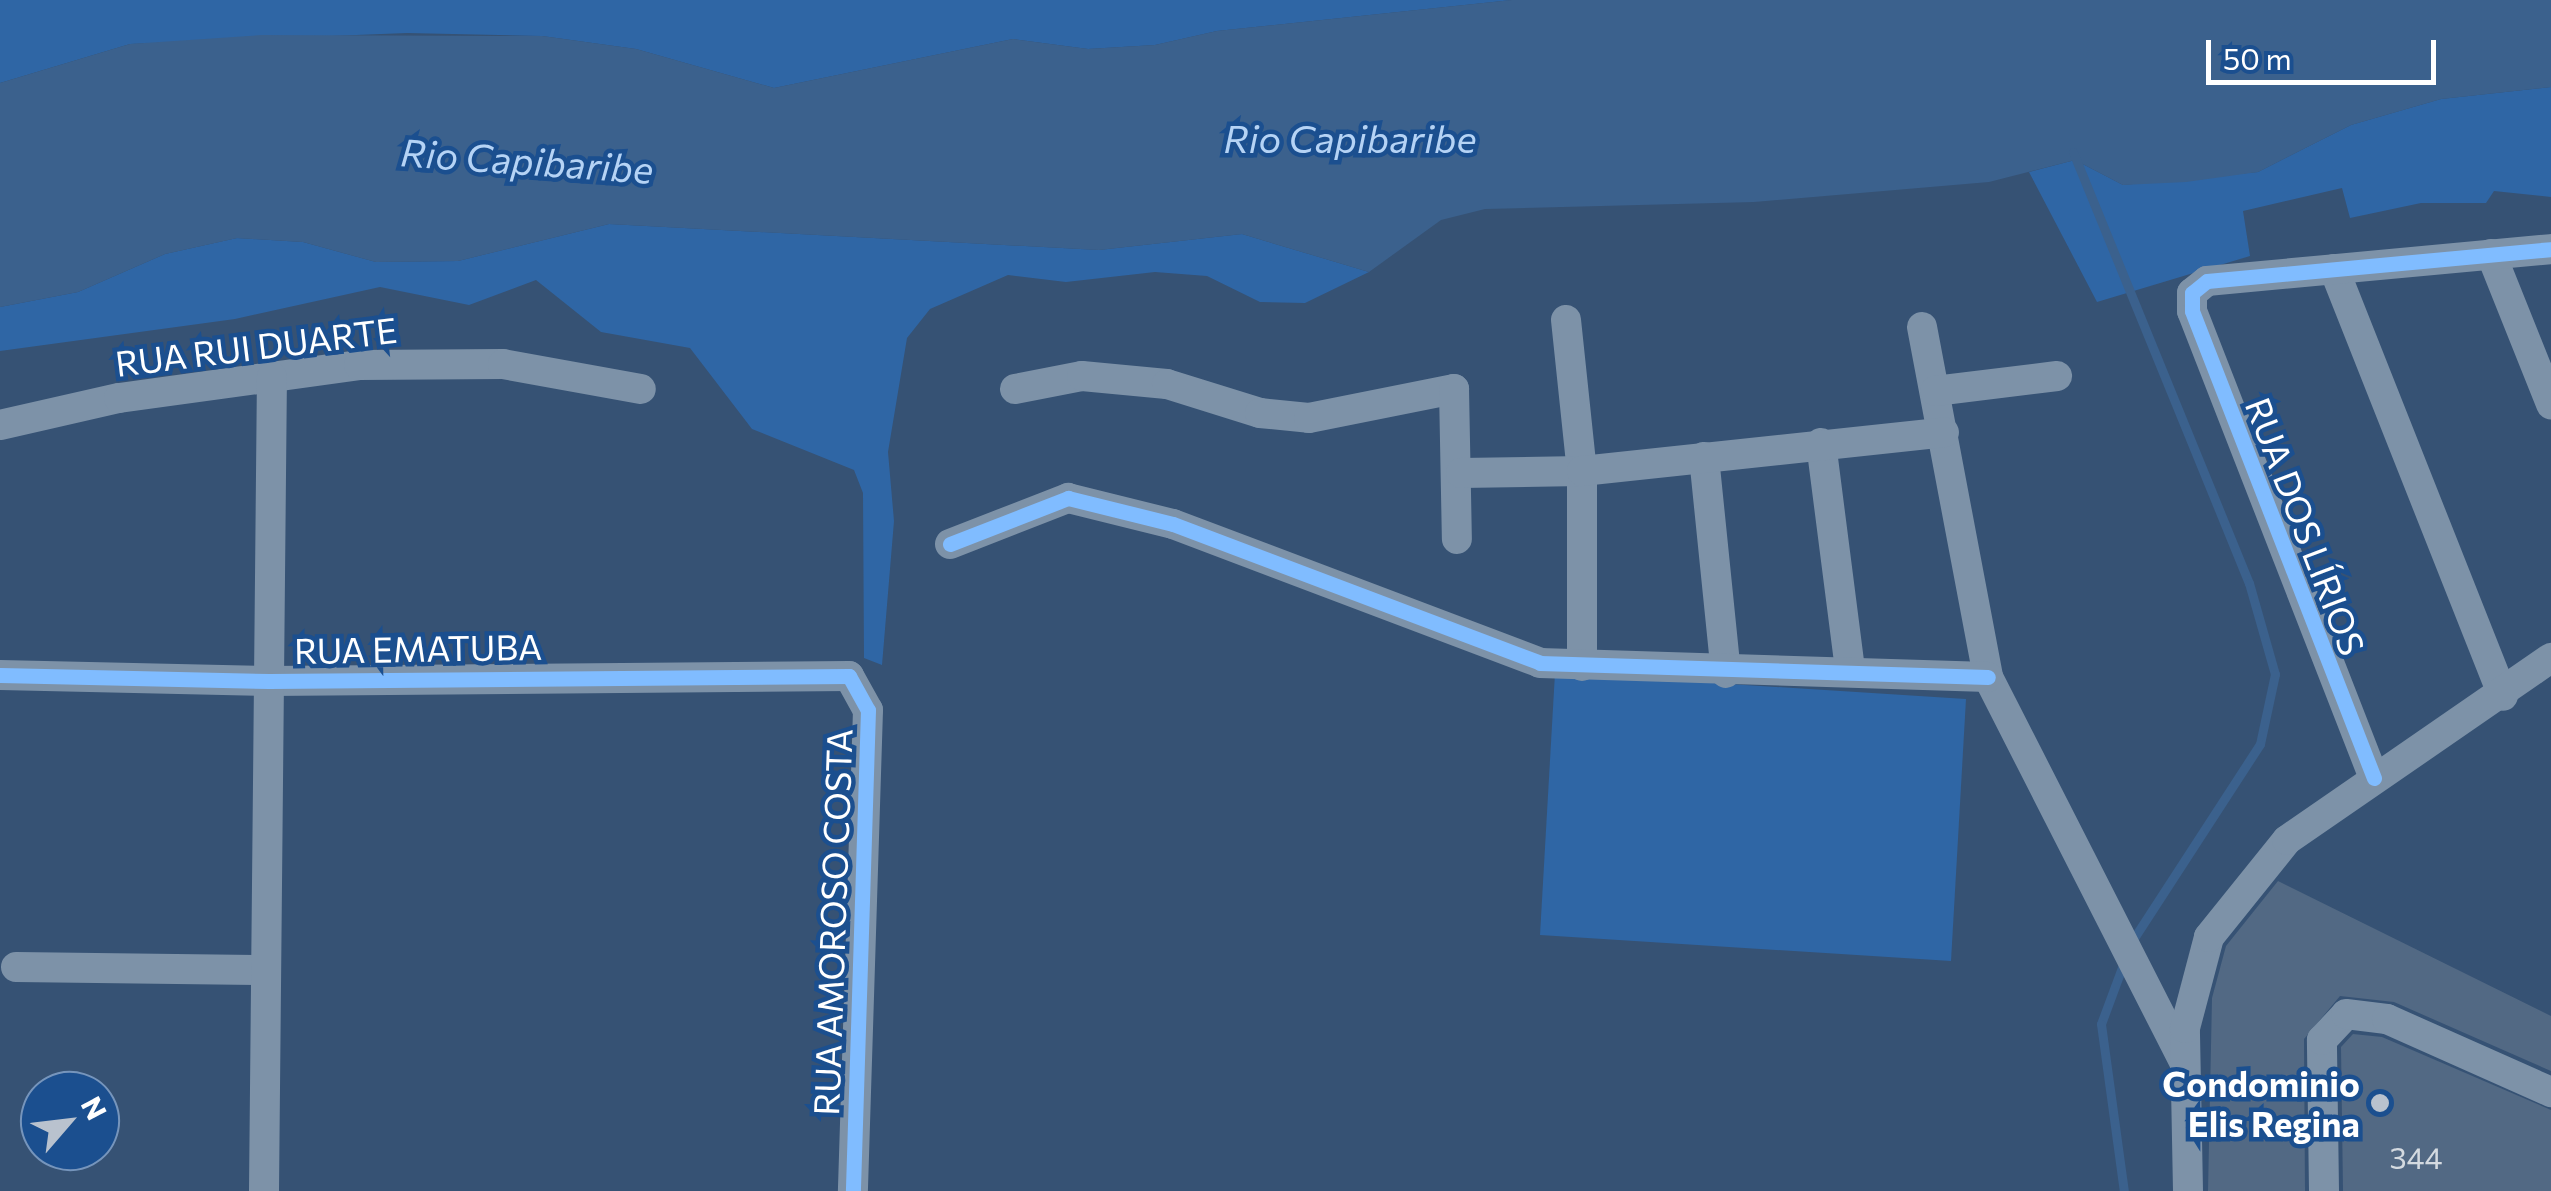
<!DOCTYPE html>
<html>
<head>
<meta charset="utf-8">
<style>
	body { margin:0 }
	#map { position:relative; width:2551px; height:1191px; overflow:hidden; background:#365274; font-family:Commissioner,sans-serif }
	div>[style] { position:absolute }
	.green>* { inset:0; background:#2f66a5 }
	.water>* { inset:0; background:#3b618d }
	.stream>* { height:9px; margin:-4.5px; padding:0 4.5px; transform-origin:4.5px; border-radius:4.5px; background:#3b618d }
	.building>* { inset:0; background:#526984 }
	.minor>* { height:30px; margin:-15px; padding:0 15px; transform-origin:15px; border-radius:15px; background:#7d92a8 }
	.cycleway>* { height:15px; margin:-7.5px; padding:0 7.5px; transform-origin:7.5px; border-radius:7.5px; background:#80bcff }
	.dots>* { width:28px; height:28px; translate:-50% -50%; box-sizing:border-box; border:5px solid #1b4f8f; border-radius:50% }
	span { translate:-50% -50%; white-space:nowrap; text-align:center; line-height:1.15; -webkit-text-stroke:9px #1b4f8f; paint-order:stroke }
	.number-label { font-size:30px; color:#d4dae0 }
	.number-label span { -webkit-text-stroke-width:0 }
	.street-label { font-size:35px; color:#fff }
	.poi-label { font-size:35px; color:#fff; font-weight:700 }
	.right { translate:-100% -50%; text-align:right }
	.water-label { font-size:38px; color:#b5d3f5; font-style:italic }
	.north { position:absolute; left:20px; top:1071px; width:100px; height:100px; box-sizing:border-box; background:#1b4f8f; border:2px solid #7695bc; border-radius:50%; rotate:62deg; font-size:28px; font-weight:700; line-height:40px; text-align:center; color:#fff }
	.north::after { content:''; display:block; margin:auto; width:35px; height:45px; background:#b9c2ce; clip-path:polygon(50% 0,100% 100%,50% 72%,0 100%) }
	.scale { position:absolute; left:2206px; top:40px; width:230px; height:45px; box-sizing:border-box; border:5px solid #fff; border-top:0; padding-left:12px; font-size:30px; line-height:35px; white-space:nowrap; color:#fff; -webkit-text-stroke:8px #1b4f8f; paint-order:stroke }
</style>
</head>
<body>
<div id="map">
	<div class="green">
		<i style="clip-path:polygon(0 0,1512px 0,1217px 31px,1155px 45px,1088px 49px,1013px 39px,774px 88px,636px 49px,542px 36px,407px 33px,130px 44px,0 83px)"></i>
		<i style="clip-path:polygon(2551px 87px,2551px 197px,2494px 191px,2486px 203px,2421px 203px,2350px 218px,2342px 188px,2243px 211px,2250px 256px,2097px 302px,2029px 172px,2075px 160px,2123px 185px,2258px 172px,2351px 125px,2441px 99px)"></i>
		<i style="clip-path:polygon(609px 224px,1099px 250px,1242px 234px,1369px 272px,1305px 303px,1260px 302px,1207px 276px,1155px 272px,1066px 282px,1008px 275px,930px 309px,907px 338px,888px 452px,894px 521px,882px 665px,864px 658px,863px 493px,854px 470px,752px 429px,690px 348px,601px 332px,536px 280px,469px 305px,380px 287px,235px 319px,0 351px,0 307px,78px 292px,165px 254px,237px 238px,303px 242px,376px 262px,458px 261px)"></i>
		<i style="clip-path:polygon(1555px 673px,1966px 699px,1951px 961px,1540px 935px)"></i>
	</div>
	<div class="water">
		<i style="clip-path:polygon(1512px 0,2551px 0,2551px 87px,2441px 99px,2351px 125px,2258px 172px,2186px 182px,2123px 185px,2075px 160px,1989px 182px,1754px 202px,1485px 209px,1441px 220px,1369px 272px,1242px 234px,1099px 250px,609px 224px,458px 261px,376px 262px,303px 242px,237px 238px,165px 254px,78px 292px,0 307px,0 83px,130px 44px,262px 35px,542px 36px,636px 49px,774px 88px,1013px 39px,1088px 49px,1155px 45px,1217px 31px)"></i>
	</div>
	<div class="stream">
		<i style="left:2073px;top:152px;width:466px;rotate:67.8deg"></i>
		<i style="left:2249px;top:583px;width:95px;rotate:74.1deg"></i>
		<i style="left:2275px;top:674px;width:72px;rotate:102.1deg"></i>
		<i style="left:2260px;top:744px;width:237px;rotate:123deg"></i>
		<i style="left:2124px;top:962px;width:66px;rotate:110.4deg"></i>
		<i style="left:2101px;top:1024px;width:169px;rotate:82.2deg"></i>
	</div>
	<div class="building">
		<i style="clip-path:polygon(2278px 881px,2551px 1016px,2551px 1071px,2394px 1002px,2340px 996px,2304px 1039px,2305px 1191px,2208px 1191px,2212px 998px,2226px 946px)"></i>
		<i style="clip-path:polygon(2353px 1034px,2382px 1037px,2551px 1110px,2551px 1191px,2343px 1191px,2341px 1047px)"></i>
	</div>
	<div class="minor">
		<i style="left:2491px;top:254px;width:162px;rotate:68.2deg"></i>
		<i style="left:2334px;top:269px;width:459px;rotate:68.4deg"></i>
		<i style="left:1566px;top:320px;width:152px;rotate:84deg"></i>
		<i style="left:1582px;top:471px;width:195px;rotate:90deg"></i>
		<i style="left:1922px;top:327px;width:356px;rotate:79.3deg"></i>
		<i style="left:1988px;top:677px;width:432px;rotate:63deg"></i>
		<i style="left:1015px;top:389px;width:68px;rotate:-11deg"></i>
		<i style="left:1082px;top:376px;width:85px;rotate:5.4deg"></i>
		<i style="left:1167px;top:384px;width:97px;rotate:17.3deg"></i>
		<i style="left:1260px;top:413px;width:49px;rotate:5.8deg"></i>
		<i style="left:1309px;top:418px;width:148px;rotate:-11.3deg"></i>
		<i style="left:1454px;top:389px;width:150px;rotate:88.9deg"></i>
		<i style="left:1935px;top:391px;width:123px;rotate:-7deg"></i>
		<i style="left:0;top:425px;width:122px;rotate:-12.8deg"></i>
		<i style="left:119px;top:398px;width:242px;rotate:-7.8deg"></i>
		<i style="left:359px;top:365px;width:144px;rotate:-0.4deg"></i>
		<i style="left:503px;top:364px;width:140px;rotate:10.3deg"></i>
		<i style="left:1821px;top:443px;width:227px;rotate:82.7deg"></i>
		<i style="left:1704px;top:457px;width:217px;rotate:84.2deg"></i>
		<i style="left:1461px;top:473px;width:121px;rotate:-0.9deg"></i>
		<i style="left:1582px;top:471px;width:364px;rotate:-6.1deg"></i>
		<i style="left:950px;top:544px;width:127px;rotate:-21.3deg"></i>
		<i style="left:1068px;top:498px;width:108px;rotate:13.9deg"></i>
		<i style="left:1173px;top:524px;width:392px;rotate:20.7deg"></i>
		<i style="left:1540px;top:663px;width:448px;rotate:1.8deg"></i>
		<i style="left:0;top:675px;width:269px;rotate:1.3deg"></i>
		<i style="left:269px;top:681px;width:580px;rotate:-0.49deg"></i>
		<i style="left:849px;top:676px;width:39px;rotate:61deg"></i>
		<i style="left:868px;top:710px;width:481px;rotate:91.8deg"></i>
		<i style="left:2374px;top:778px;width:501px;rotate:-111.29deg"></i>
		<i style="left:2192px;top:311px;width:18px;rotate:-90deg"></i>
		<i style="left:2192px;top:293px;width:19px;rotate:-39deg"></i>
		<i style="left:2207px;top:281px;width:345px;rotate:-5.3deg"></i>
		<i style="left:16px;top:967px;width:250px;rotate:0.7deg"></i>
		<i style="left:264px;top:1191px;width:814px;rotate:-89.44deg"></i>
		<i style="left:2188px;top:1191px;width:163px;rotate:-91.1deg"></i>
		<i style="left:2185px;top:1028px;width:94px;rotate:-75.2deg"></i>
		<i style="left:2209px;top:937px;width:124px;rotate:-51.2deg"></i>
		<i style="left:2287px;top:840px;width:321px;rotate:-34.6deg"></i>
		<i style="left:2324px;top:1191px;width:151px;rotate:-90.8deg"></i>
		<i style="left:2322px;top:1040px;width:35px;rotate:-47deg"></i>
		<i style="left:2346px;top:1014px;width:41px;rotate:7deg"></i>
		<i style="left:2387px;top:1019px;width:180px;rotate:24deg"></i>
	</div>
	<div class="cycleway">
		<i style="left:950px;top:544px;width:127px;rotate:-21.3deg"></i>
		<i style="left:1068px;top:498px;width:108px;rotate:13.9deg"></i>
		<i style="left:1173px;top:524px;width:392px;rotate:20.7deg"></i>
		<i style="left:1540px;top:663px;width:448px;rotate:1.8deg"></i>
		<i style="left:0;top:675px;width:269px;rotate:1.3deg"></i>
		<i style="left:269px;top:681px;width:580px;rotate:-0.49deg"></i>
		<i style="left:849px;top:676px;width:39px;rotate:61deg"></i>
		<i style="left:868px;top:710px;width:481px;rotate:91.8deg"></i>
		<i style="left:2374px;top:778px;width:501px;rotate:-111.29deg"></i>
		<i style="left:2192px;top:311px;width:18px;rotate:-90deg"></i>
		<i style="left:2192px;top:293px;width:19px;rotate:-39deg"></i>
		<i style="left:2207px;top:281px;width:345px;rotate:-5.3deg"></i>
	</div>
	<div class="dots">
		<i style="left:2380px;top:1103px;background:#b9c2ce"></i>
	</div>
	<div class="number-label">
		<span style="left:2416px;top:1157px">344</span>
	</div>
	<div class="street-label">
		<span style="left:256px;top:346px;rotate:-7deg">RUA RUI DUARTE</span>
		<span style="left:2306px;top:526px;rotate:69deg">RUA DOS LÍRIOS</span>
		<span style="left:418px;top:648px;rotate:-1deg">RUA EMATUBA</span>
		<span style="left:832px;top:922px;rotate:-88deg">RUA AMOROSO COSTA</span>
	</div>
	<div class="poi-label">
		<span class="right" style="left:2360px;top:1103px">Condominio<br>Elis Regina</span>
	</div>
	<div class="water-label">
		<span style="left:1350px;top:138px">Rio Capibaribe</span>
		<span style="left:527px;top:160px;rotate:4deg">Rio Capibaribe</span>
	</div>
	<div class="north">N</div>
	<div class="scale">50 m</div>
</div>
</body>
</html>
